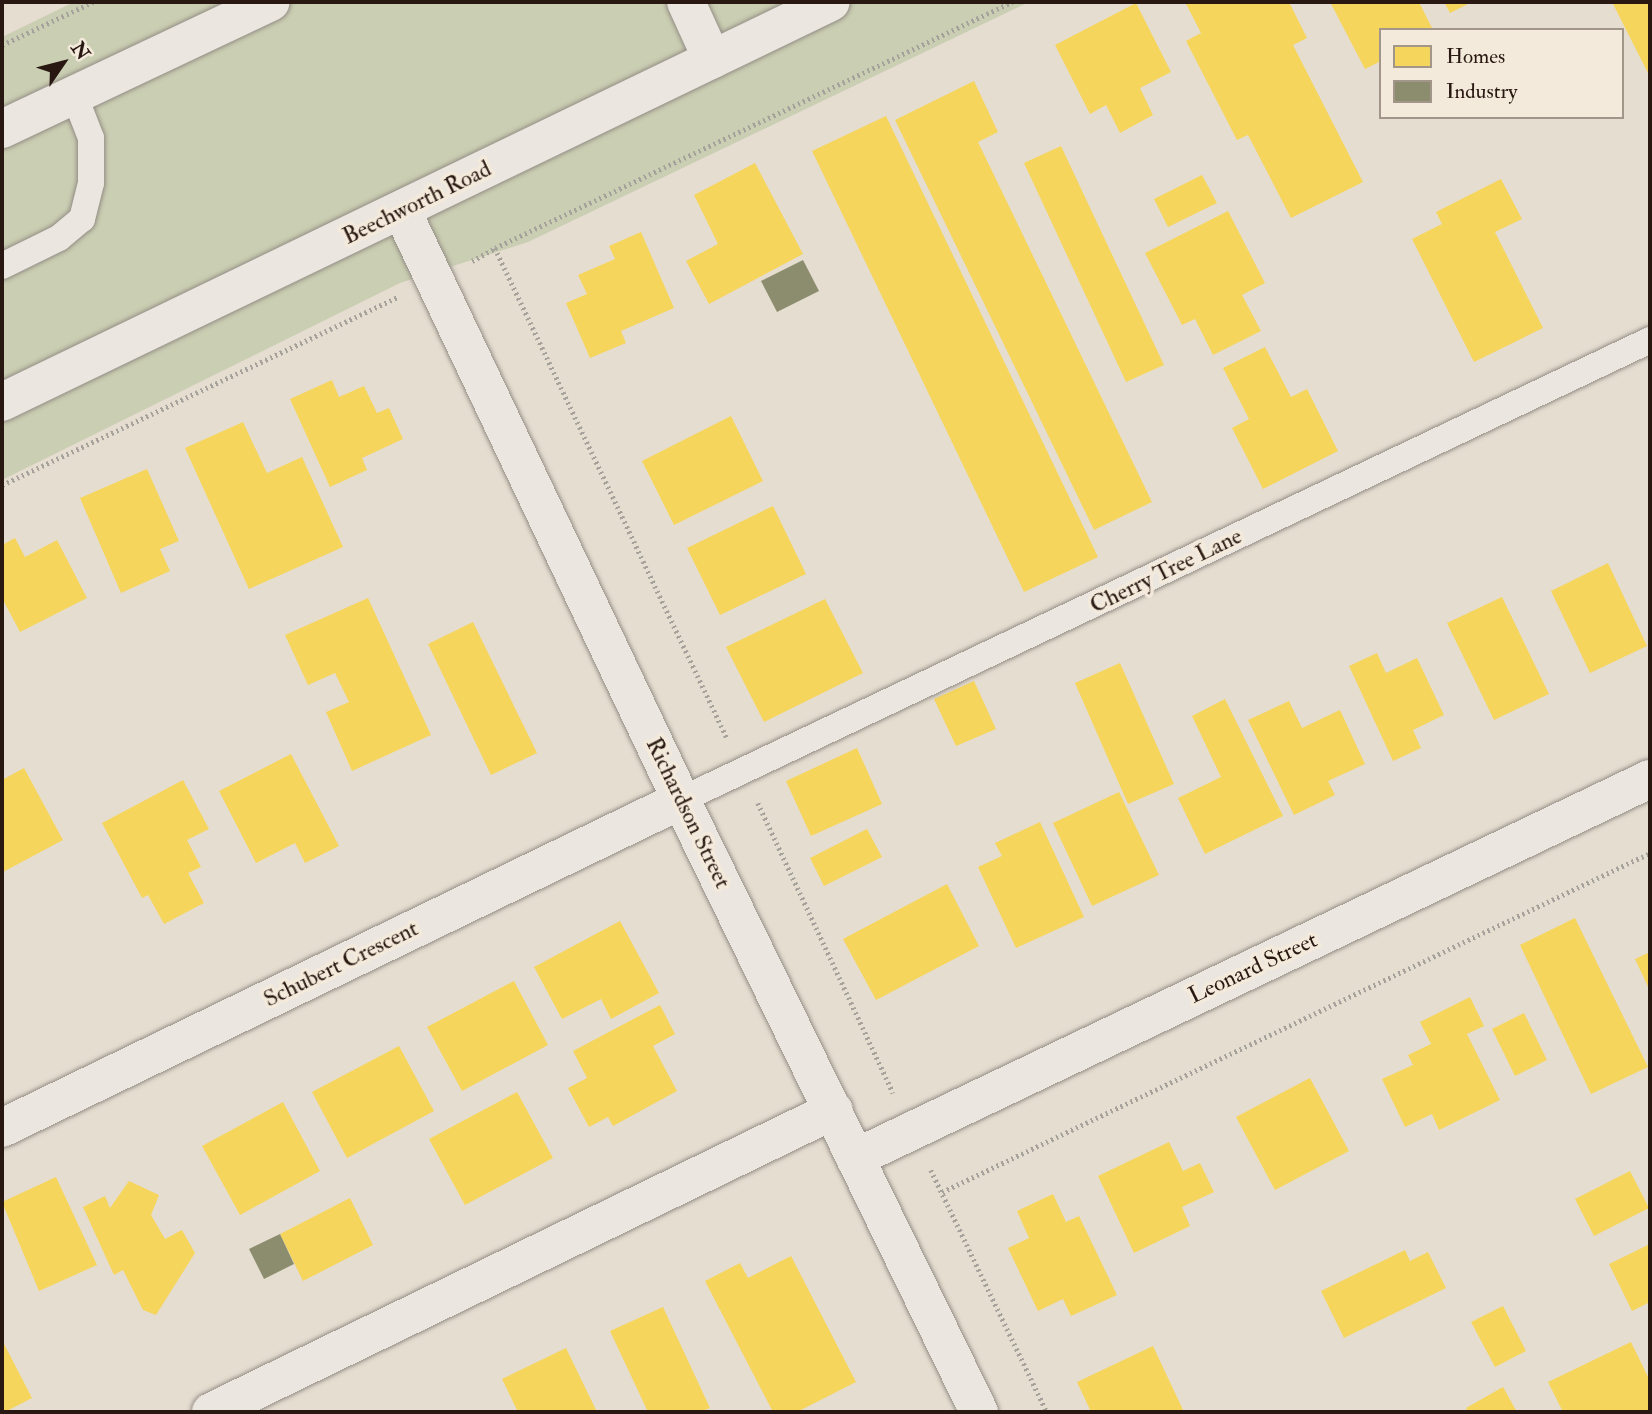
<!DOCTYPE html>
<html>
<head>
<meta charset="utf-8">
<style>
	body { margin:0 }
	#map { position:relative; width:1652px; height:1414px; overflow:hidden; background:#e5ddd0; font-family:"IM FELL Double Pica",serif }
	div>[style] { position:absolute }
	.green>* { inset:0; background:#caceb2 }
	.homes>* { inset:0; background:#f6d55c }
	.industry>* { inset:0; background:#8c8c6e }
	.path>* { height:4.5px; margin-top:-2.25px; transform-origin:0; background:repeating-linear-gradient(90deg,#a5a19b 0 2px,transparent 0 5.5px) }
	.roads { filter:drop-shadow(0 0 2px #948d85) drop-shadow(0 0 2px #948d85) }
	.lane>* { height:26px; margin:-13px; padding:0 13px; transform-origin:13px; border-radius:13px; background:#ebe6e0 }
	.street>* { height:38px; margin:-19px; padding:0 19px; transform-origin:19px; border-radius:19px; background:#ebe6e0 }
	.secondary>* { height:38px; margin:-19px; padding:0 19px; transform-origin:19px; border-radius:19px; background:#ebe6e0 }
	span { translate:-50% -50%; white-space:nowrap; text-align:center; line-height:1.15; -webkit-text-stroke:7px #f4eadb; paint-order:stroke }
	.street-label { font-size:23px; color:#281811 }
	.frame { position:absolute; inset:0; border:4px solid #281811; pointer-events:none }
	.legend { position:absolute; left:1379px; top:28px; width:245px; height:91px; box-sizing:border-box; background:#f4eadb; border:2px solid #a2968a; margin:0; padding:9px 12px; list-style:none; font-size:21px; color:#281811 }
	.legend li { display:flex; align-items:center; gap:14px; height:35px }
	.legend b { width:35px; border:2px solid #a2968a }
	.north { position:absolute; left:28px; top:28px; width:70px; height:70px; -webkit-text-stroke:5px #f4eadb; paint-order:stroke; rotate:55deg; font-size:19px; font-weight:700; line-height:28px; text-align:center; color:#281811 }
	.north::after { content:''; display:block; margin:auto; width:24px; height:32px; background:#281811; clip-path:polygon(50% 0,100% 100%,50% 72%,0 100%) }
</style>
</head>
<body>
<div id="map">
	<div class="green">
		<i style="clip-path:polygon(74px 2px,1029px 2px,528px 242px,400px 283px,2px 480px,2px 37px)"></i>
	</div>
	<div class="homes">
		<i style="clip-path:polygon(1185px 2px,1289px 2px,1307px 38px,1293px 45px,1363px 182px,1291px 218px,1248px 135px,1237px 140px,1186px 41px,1201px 33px)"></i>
		<i style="clip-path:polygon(1330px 2px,1419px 2px,1433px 30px,1381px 30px,1381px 61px,1365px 69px)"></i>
		<i style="clip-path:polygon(1444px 2px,1472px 2px,1450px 13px)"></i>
		<i style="clip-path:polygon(1612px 2px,1650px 2px,1650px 77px)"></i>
		<i style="clip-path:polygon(1136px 3px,1171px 72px,1140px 88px,1153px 115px,1120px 133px,1106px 105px,1090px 114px,1055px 45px)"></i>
		<i style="clip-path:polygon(974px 81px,998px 132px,978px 142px,1152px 502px,1094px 530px,895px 120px)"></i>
		<i style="clip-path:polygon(886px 116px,1098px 557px,1024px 592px,812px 151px)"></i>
		<i style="clip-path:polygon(1061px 146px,1164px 365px,1126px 382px,1024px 163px)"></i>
		<i style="clip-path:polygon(755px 163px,803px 254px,709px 304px,686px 261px,718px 244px,694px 195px)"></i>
		<i style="clip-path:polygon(1202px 175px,1217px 203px,1168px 227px,1154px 199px)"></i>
		<i style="clip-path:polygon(1501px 179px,1522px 219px,1495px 232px,1543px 328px,1474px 362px,1412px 239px,1442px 224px,1436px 212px)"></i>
		<i style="clip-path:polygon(1228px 211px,1265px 283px,1242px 295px,1261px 331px,1213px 355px,1195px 319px,1182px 325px,1145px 253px)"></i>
		<i style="clip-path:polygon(641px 232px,674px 308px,621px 331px,626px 343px,590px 358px,566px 303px,587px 294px,578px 275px,615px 259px,609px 246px)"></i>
		<i style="clip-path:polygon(1265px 347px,1291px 397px,1307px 389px,1338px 451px,1263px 489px,1232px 428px,1249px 419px,1223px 368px)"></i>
		<i style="clip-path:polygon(332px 380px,339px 397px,364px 386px,377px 413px,389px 408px,403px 439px,362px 458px,367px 470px,330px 487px,290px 399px)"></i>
		<i style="clip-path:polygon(731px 416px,763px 481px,674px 525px,642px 461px)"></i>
		<i style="clip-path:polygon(243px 422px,267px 473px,302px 457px,343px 547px,249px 589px,185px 448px)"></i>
		<i style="clip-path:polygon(147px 469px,179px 541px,160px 549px,170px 571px,121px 593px,80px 498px)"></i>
		<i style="clip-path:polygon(773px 506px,806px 574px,720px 615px,687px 548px)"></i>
		<i style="clip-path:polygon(15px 538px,25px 557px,57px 540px,87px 598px,20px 632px,2px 598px,2px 545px)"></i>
		<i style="clip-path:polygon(1608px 563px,1647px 646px,1590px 673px,1551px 591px)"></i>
		<i style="clip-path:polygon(1502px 597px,1549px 694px,1494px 720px,1447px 623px)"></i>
		<i style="clip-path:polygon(368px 598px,431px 735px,352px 771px,326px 712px,349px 702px,335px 673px,308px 685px,285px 635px)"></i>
		<i style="clip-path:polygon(825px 599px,863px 673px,764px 722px,726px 647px)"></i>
		<i style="clip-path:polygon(473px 622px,537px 753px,491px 775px,428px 644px)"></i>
		<i style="clip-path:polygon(1377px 653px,1386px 673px,1417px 658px,1444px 715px,1413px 730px,1421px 748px,1393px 761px,1349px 666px)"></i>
		<i style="clip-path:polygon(1120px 663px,1174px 784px,1128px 804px,1075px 683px)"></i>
		<i style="clip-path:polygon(974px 681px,996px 729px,956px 746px,934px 699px)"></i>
		<i style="clip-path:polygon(1225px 699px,1283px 816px,1205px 854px,1178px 798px,1221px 777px,1192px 716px)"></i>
		<i style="clip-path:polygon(1289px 701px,1302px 728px,1340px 710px,1365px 764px,1328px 781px,1335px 795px,1294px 815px,1248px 720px)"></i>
		<i style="clip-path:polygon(857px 748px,882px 804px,811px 836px,786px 781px)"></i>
		<i style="clip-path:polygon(291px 754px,339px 846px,305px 863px,295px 843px,256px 863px,219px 791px)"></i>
		<i style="clip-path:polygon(24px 768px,63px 840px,3px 872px,2px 780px)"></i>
		<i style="clip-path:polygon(183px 780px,209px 829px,187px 840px,201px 867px,188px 873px,204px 903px,164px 924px,148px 895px,142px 898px,102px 823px)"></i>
		<i style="clip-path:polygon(1119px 792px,1159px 875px,1092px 906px,1053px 823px)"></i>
		<i style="clip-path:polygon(1040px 822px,1084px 917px,1016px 948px,978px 867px,1002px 856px,995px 843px)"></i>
		<i style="clip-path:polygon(867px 829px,882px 857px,824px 886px,810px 858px)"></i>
		<i style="clip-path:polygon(947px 884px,979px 946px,876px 1000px,843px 939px)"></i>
		<i style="clip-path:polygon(1575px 918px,1648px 1067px,1591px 1094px,1520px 945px)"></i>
		<i style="clip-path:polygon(620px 921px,659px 993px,611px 1019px,601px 999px,562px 1019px,534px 967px)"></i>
		<i style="clip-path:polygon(1650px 952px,1650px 991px,1635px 959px)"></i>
		<i style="clip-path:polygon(514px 981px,548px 1045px,462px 1091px,427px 1027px)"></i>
		<i style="clip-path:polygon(1470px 997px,1484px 1026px,1467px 1034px,1500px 1100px,1439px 1130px,1432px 1114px,1405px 1127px,1382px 1079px,1413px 1065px,1408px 1055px,1431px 1044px,1420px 1022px)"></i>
		<i style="clip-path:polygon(660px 1005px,675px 1034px,653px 1046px,677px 1091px,613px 1126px,608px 1117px,589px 1127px,568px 1088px,587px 1078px,573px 1051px)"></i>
		<i style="clip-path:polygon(1524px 1013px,1547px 1060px,1515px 1076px,1492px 1029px)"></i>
		<i style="clip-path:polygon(399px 1046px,434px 1111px,347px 1158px,312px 1092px)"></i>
		<i style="clip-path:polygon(1310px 1078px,1349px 1151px,1275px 1190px,1236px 1117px)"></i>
		<i style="clip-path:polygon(517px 1092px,553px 1158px,465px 1205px,429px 1139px)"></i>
		<i style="clip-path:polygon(283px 1102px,320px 1171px,240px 1215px,202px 1146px)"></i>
		<i style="clip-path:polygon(1169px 1142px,1183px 1171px,1200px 1163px,1214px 1192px,1182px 1207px,1190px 1226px,1134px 1253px,1098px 1176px)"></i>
		<i style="clip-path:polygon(1630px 1171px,1649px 1208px,1594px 1236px,1575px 1199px)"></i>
		<i style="clip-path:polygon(56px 1177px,97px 1265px,39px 1291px,2px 1202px)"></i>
		<i style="clip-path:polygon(129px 1181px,159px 1195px,151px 1215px,165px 1239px,182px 1230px,195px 1253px,156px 1315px,143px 1310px,123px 1270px,114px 1275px,83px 1207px,105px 1196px,110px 1208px)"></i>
		<i style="clip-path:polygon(1053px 1194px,1066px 1222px,1079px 1216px,1117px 1295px,1071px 1316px,1063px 1299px,1038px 1311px,1008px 1248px,1029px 1238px,1017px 1211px)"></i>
		<i style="clip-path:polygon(350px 1198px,373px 1245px,303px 1281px,280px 1234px)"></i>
		<i style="clip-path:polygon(1650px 1244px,1650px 1302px,1632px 1311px,1609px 1264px)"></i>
		<i style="clip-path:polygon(1405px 1250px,1410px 1261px,1428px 1252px,1446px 1288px,1344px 1338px,1321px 1291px)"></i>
		<i style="clip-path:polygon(791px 1256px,856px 1382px,797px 1412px,773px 1412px,705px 1281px,740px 1263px,748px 1278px)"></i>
		<i style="clip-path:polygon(1503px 1306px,1526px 1351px,1495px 1367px,1471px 1322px)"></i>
		<i style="clip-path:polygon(663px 1307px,710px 1408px,700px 1412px,648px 1412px,610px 1331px)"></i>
		<i style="clip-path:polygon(2px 1340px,32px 1398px,5px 1412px,2px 1412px)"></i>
		<i style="clip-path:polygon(1631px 1342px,1650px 1381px,1650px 1412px,1563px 1412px,1548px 1382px)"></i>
		<i style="clip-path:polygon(1153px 1346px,1184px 1412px,1091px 1412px,1077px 1382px)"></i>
		<i style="clip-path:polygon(566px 1348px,597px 1412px,518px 1412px,502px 1379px)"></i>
		<i style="clip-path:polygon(1503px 1387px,1517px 1412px,1468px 1412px,1466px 1408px)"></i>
	</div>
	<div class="industry">
		<i style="clip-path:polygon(803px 260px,819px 291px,777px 312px,761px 281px)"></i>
		<i style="clip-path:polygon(280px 1234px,294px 1264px,264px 1279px,249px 1249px)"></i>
	</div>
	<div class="path">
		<i style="left:2px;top:45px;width:101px;rotate:-25.3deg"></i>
		<i style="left:495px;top:248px;width:573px;rotate:-25.45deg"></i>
		<i style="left:472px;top:261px;width:26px;rotate:-29deg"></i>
		<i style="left:495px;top:248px;width:542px;rotate:64.66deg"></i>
		<i style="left:2px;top:485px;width:438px;rotate:-25.4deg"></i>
		<i style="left:758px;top:803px;width:320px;rotate:65deg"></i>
		<i style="left:931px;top:1170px;width:268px;rotate:64.4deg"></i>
		<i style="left:942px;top:1192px;width:785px;rotate:-25.59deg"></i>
	</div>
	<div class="roads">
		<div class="lane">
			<i style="left:2px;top:266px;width:64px;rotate:-26.2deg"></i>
			<i style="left:59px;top:238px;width:30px;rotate:-40deg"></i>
			<i style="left:82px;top:219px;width:37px;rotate:-76deg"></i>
			<i style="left:91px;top:183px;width:45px;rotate:-90deg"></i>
			<i style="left:91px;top:138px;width:44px;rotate:-111.3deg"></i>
			<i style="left:681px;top:800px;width:1073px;rotate:-25.39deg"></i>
		</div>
		<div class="street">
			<i style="left:402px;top:211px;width:652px;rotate:64.65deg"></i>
			<i style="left:681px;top:800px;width:681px;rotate:64.04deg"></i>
			<i style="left:2px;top:1128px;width:754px;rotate:-25.78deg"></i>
			<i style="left:855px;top:1158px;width:881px;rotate:-25.49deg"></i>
			<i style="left:211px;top:1412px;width:692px;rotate:-25.86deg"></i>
		</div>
		<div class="secondary">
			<i style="left:686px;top:2px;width:63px;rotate:65.5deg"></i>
			<i style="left:2px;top:129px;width:297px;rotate:-25.3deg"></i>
			<i style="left:2px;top:402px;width:920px;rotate:-25.76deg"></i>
		</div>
	</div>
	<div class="street-label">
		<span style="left:417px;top:203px;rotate:-26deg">Beechworth Road</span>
		<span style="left:1166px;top:571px;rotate:-26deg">Cherry Tree Lane</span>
		<span style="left:688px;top:813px;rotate:64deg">Richardson Street</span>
		<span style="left:341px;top:964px;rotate:-26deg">Schubert Crescent</span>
		<span style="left:1253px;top:968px;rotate:-25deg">Leonard Street</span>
	</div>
	<div class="frame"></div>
	<ul class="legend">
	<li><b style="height:19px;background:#f6d55c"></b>Homes</li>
	<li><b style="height:19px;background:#8c8c6e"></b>Industry</li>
	</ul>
	<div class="north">N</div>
</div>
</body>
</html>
